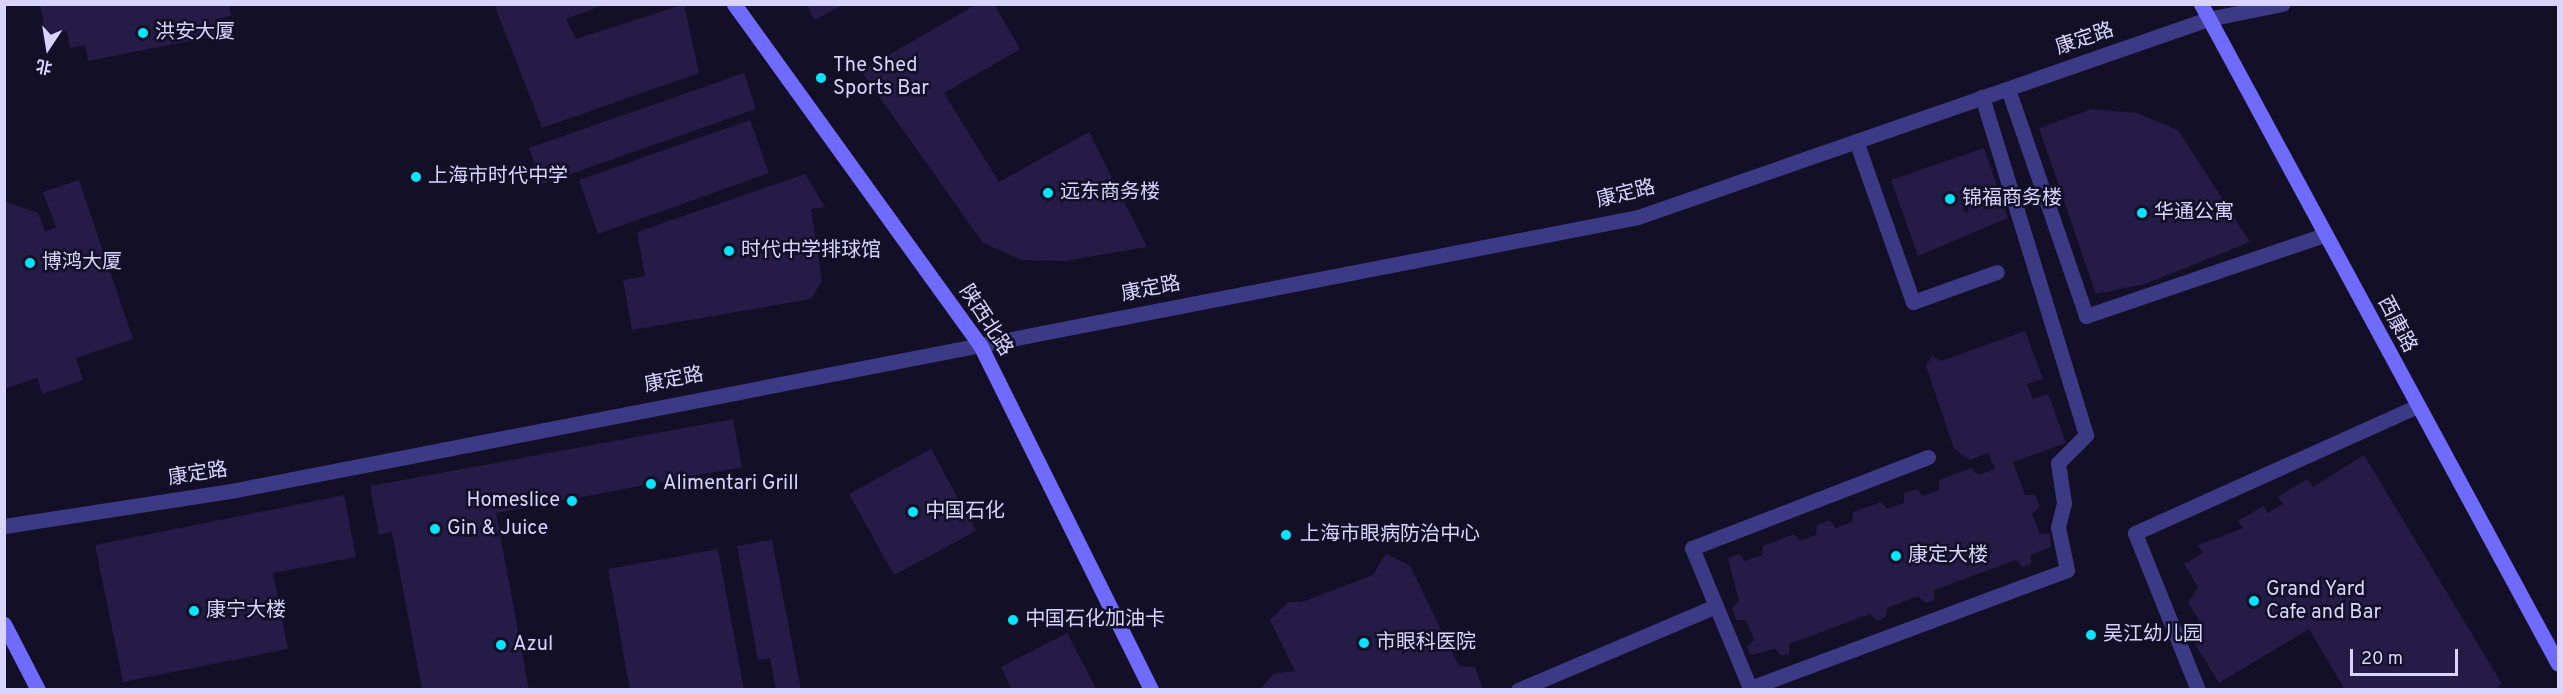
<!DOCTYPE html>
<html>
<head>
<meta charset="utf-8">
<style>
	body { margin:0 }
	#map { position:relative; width:2563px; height:694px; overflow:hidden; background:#130f26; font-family:Overpass,"Noto Sans SC",sans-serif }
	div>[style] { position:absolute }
	.building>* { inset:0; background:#241b47 }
	.lane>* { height:15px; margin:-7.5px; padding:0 7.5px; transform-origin:7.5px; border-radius:7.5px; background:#3d3a85 }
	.street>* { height:15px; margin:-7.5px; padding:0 7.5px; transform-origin:7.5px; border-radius:7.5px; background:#3d3a85 }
	.secondary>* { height:15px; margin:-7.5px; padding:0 7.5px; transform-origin:7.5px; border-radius:7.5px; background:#6f6bff }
	.dots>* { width:16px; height:16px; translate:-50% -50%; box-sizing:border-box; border:3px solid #130f26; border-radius:50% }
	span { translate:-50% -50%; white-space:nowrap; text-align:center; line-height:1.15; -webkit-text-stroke:5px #130f26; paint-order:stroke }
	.poi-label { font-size:20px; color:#d9d4ff }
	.left { translate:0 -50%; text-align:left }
	.right { translate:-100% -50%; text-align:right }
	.street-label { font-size:20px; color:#d9d4ff }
	.frame { position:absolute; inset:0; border:6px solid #d9d4ff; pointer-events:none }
	.north { position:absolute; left:18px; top:18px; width:60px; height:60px; -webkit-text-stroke:4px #130f26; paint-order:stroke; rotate:192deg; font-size:16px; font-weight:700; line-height:24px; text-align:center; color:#d9d4ff }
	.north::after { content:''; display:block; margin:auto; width:21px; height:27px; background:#d9d4ff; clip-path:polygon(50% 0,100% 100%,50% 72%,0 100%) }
	.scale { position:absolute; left:2350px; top:649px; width:108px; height:27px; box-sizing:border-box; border:3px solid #d9d4ff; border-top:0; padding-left:8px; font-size:18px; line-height:21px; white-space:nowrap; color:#d9d4ff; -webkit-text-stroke:4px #130f26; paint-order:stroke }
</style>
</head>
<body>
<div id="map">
	<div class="building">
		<i style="clip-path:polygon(40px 4px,229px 4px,231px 16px,216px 19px,220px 35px,88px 61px,85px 45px,70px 48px,67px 31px,46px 35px)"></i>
		<i style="clip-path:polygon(494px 4px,606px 4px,566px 19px,576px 39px,684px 4px,699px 73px,542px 128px)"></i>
		<i style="clip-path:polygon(807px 4px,845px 4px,814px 20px)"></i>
		<i style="clip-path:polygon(977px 4px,994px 4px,1020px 49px,944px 93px,999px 182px,1089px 132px,1147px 247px,1065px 261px,1022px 260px,983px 243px,861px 71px)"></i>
		<i style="clip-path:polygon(744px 73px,756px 109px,542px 184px,529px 148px)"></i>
		<i style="clip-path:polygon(2092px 109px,2137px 113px,2178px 130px,2250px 242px,2145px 284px,2096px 294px,2039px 128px)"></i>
		<i style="clip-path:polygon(750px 120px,769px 173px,598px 234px,579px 180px)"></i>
		<i style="clip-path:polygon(1984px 148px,2008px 218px,1918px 256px,1891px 180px)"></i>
		<i style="clip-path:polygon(805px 174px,825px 207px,811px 209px,822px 281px,811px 299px,632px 330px,623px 280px,645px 276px,637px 232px)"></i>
		<i style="clip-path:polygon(79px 180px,133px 339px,76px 358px,83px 380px,42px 394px,37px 378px,4px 389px,4px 201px,38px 213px,45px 232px,56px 227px,43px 192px)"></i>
		<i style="clip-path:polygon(2025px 331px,2043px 379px,2027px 384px,2033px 399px,2048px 394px,2066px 443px,2013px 462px,2025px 495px,2035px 495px,2040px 507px,2032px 514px,2040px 534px,2050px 534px,2051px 547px,2031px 555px,2031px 564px,2022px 567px,2016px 560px,1934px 590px,1934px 600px,1925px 603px,1918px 596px,1887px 608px,1886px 617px,1877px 621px,1870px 614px,1789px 644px,1789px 654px,1781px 656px,1775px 649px,1750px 655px,1747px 647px,1754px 640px,1746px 620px,1736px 620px,1732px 608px,1739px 601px,1728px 558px,1739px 554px,1745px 561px,1762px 555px,1763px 546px,1794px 534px,1800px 541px,1816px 535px,1817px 525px,1830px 520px,1836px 528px,1852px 522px,1853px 512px,1881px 502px,1887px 509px,1904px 503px,1904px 493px,1917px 489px,1923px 496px,1939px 490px,1939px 480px,1971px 468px,1978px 475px,1995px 469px,1988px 453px,1970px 460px,1954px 449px,1926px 366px,1932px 356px,1941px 361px)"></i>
		<i style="clip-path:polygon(733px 419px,742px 467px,496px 513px,529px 690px,422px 690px,392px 532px,379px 535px,370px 486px)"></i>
		<i style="clip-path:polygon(931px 449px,976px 531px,894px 575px,849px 494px)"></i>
		<i style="clip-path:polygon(2364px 455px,2502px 684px,2494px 690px,2345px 690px,2309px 629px,2219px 683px,2189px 634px,2199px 620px,2188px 603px,2198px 587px,2184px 564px,2203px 553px,2198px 545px,2243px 528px,2238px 521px,2263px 506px,2268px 513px,2283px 504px,2278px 497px,2307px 479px,2313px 487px)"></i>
		<i style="clip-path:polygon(344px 495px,356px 557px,273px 573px,288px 649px,123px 682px,95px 545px)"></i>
		<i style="clip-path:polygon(772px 540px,801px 690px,776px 690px,770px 658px,758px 660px,737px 546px)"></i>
		<i style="clip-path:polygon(718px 549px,744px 690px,630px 690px,608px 569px)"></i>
		<i style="clip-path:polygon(1386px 553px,1410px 566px,1459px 666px,1475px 667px,1483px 690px,1260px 690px,1273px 674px,1295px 671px,1270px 620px,1288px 602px,1302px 602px,1373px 575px)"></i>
		<i style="clip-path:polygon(1067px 633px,1097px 690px,1012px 690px,1001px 667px)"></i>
	</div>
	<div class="lane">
		<i style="left:2008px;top:89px;width:240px;rotate:71deg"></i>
		<i style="left:2086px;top:316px;width:251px;rotate:-18.8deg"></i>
		<i style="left:1856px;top:141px;width:171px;rotate:70.5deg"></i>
		<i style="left:1913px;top:302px;width:89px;rotate:-19.7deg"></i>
		<i style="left:1928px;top:457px;width:253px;rotate:158.9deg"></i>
		<i style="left:1692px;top:548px;width:152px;rotate:67.5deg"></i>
		<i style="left:1750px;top:688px;width:338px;rotate:-20.4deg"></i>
		<i style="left:2067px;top:570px;width:44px;rotate:-101.8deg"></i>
		<i style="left:2058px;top:527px;width:25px;rotate:-76deg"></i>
		<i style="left:2064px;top:503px;width:40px;rotate:-98.5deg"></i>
		<i style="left:2058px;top:463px;width:40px;rotate:-45deg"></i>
		<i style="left:2086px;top:435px;width:354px;rotate:-107.1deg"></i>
		<i style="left:1518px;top:690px;width:215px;rotate:-23deg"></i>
		<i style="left:2198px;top:690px;width:169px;rotate:-111.9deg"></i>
		<i style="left:2135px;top:533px;width:308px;rotate:-24.2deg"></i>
	</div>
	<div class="street">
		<i style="left:4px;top:526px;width:230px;rotate:-8.8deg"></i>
		<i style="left:231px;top:491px;width:1433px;rotate:-11.02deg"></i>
		<i style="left:1638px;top:217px;width:603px;rotate:-19.16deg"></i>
		<i style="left:2208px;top:19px;width:76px;rotate:-11.5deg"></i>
	</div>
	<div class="secondary">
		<i style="left:734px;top:4px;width:420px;rotate:54.2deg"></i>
		<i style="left:980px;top:345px;width:385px;rotate:63.6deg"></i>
		<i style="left:2201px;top:4px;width:750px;rotate:61.59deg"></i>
		<i style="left:4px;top:624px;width:74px;rotate:62.7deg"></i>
	</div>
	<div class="dots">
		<i style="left:143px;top:33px;background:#00e5ff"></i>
		<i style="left:821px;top:78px;background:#00e5ff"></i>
		<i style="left:416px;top:177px;background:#00e5ff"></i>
		<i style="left:1048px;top:193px;background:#00e5ff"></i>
		<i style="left:1950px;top:199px;background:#00e5ff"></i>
		<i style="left:2142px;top:213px;background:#00e5ff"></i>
		<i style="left:729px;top:251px;background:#00e5ff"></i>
		<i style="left:30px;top:263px;background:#00e5ff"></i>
		<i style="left:651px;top:484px;background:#00e5ff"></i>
		<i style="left:572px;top:501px;background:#00e5ff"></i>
		<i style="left:913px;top:512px;background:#00e5ff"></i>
		<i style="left:435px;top:529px;background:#00e5ff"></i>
		<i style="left:1286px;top:535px;background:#00e5ff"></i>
		<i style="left:1896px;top:556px;background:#00e5ff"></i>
		<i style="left:2254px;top:601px;background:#00e5ff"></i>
		<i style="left:194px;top:611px;background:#00e5ff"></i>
		<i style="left:1013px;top:620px;background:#00e5ff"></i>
		<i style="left:2091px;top:635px;background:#00e5ff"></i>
		<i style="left:1364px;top:643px;background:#00e5ff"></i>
		<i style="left:501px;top:645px;background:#00e5ff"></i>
	</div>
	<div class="poi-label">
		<span class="left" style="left:155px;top:33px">洪安大厦</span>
		<span class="left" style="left:833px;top:78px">The Shed<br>Sports Bar</span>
		<span class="left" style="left:428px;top:177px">上海市时代中学</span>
		<span class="left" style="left:1060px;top:193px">远东商务楼</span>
		<span class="left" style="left:1962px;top:199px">锦福商务楼</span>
		<span class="left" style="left:2154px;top:213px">华通公寓</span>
		<span class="left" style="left:741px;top:251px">时代中学排球馆</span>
		<span class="left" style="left:42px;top:263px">博鸿大厦</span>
		<span class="left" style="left:663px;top:484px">Alimentari Grill</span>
		<span class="right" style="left:560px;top:501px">Homeslice</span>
		<span class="left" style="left:925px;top:512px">中国石化</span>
		<span class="left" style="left:447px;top:529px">Gin &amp; Juice</span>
		<span class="left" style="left:1300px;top:535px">上海市眼病防治中心</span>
		<span class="left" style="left:1908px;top:556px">康定大楼</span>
		<span class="left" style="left:2266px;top:602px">Grand Yard<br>Cafe and Bar</span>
		<span class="left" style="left:206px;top:611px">康宁大楼</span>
		<span class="left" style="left:1025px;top:620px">中国石化加油卡</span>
		<span class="left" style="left:2103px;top:635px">吴江幼儿园</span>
		<span class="left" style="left:1376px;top:643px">市眼科医院</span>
		<span class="left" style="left:513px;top:645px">Azul</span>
	</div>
	<div class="street-label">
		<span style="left:2085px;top:40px;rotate:-19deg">康定路</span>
		<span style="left:1626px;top:195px;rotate:-14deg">康定路</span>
		<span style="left:1151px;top:290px;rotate:-11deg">康定路</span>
		<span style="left:985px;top:321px;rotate:57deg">陕西北路</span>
		<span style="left:2396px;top:325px;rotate:62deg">西康路</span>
		<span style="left:674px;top:381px;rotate:-11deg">康定路</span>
		<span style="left:198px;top:475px;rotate:-9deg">康定路</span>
	</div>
	<div class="frame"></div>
	<div class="north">北</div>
	<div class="scale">20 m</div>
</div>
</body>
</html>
